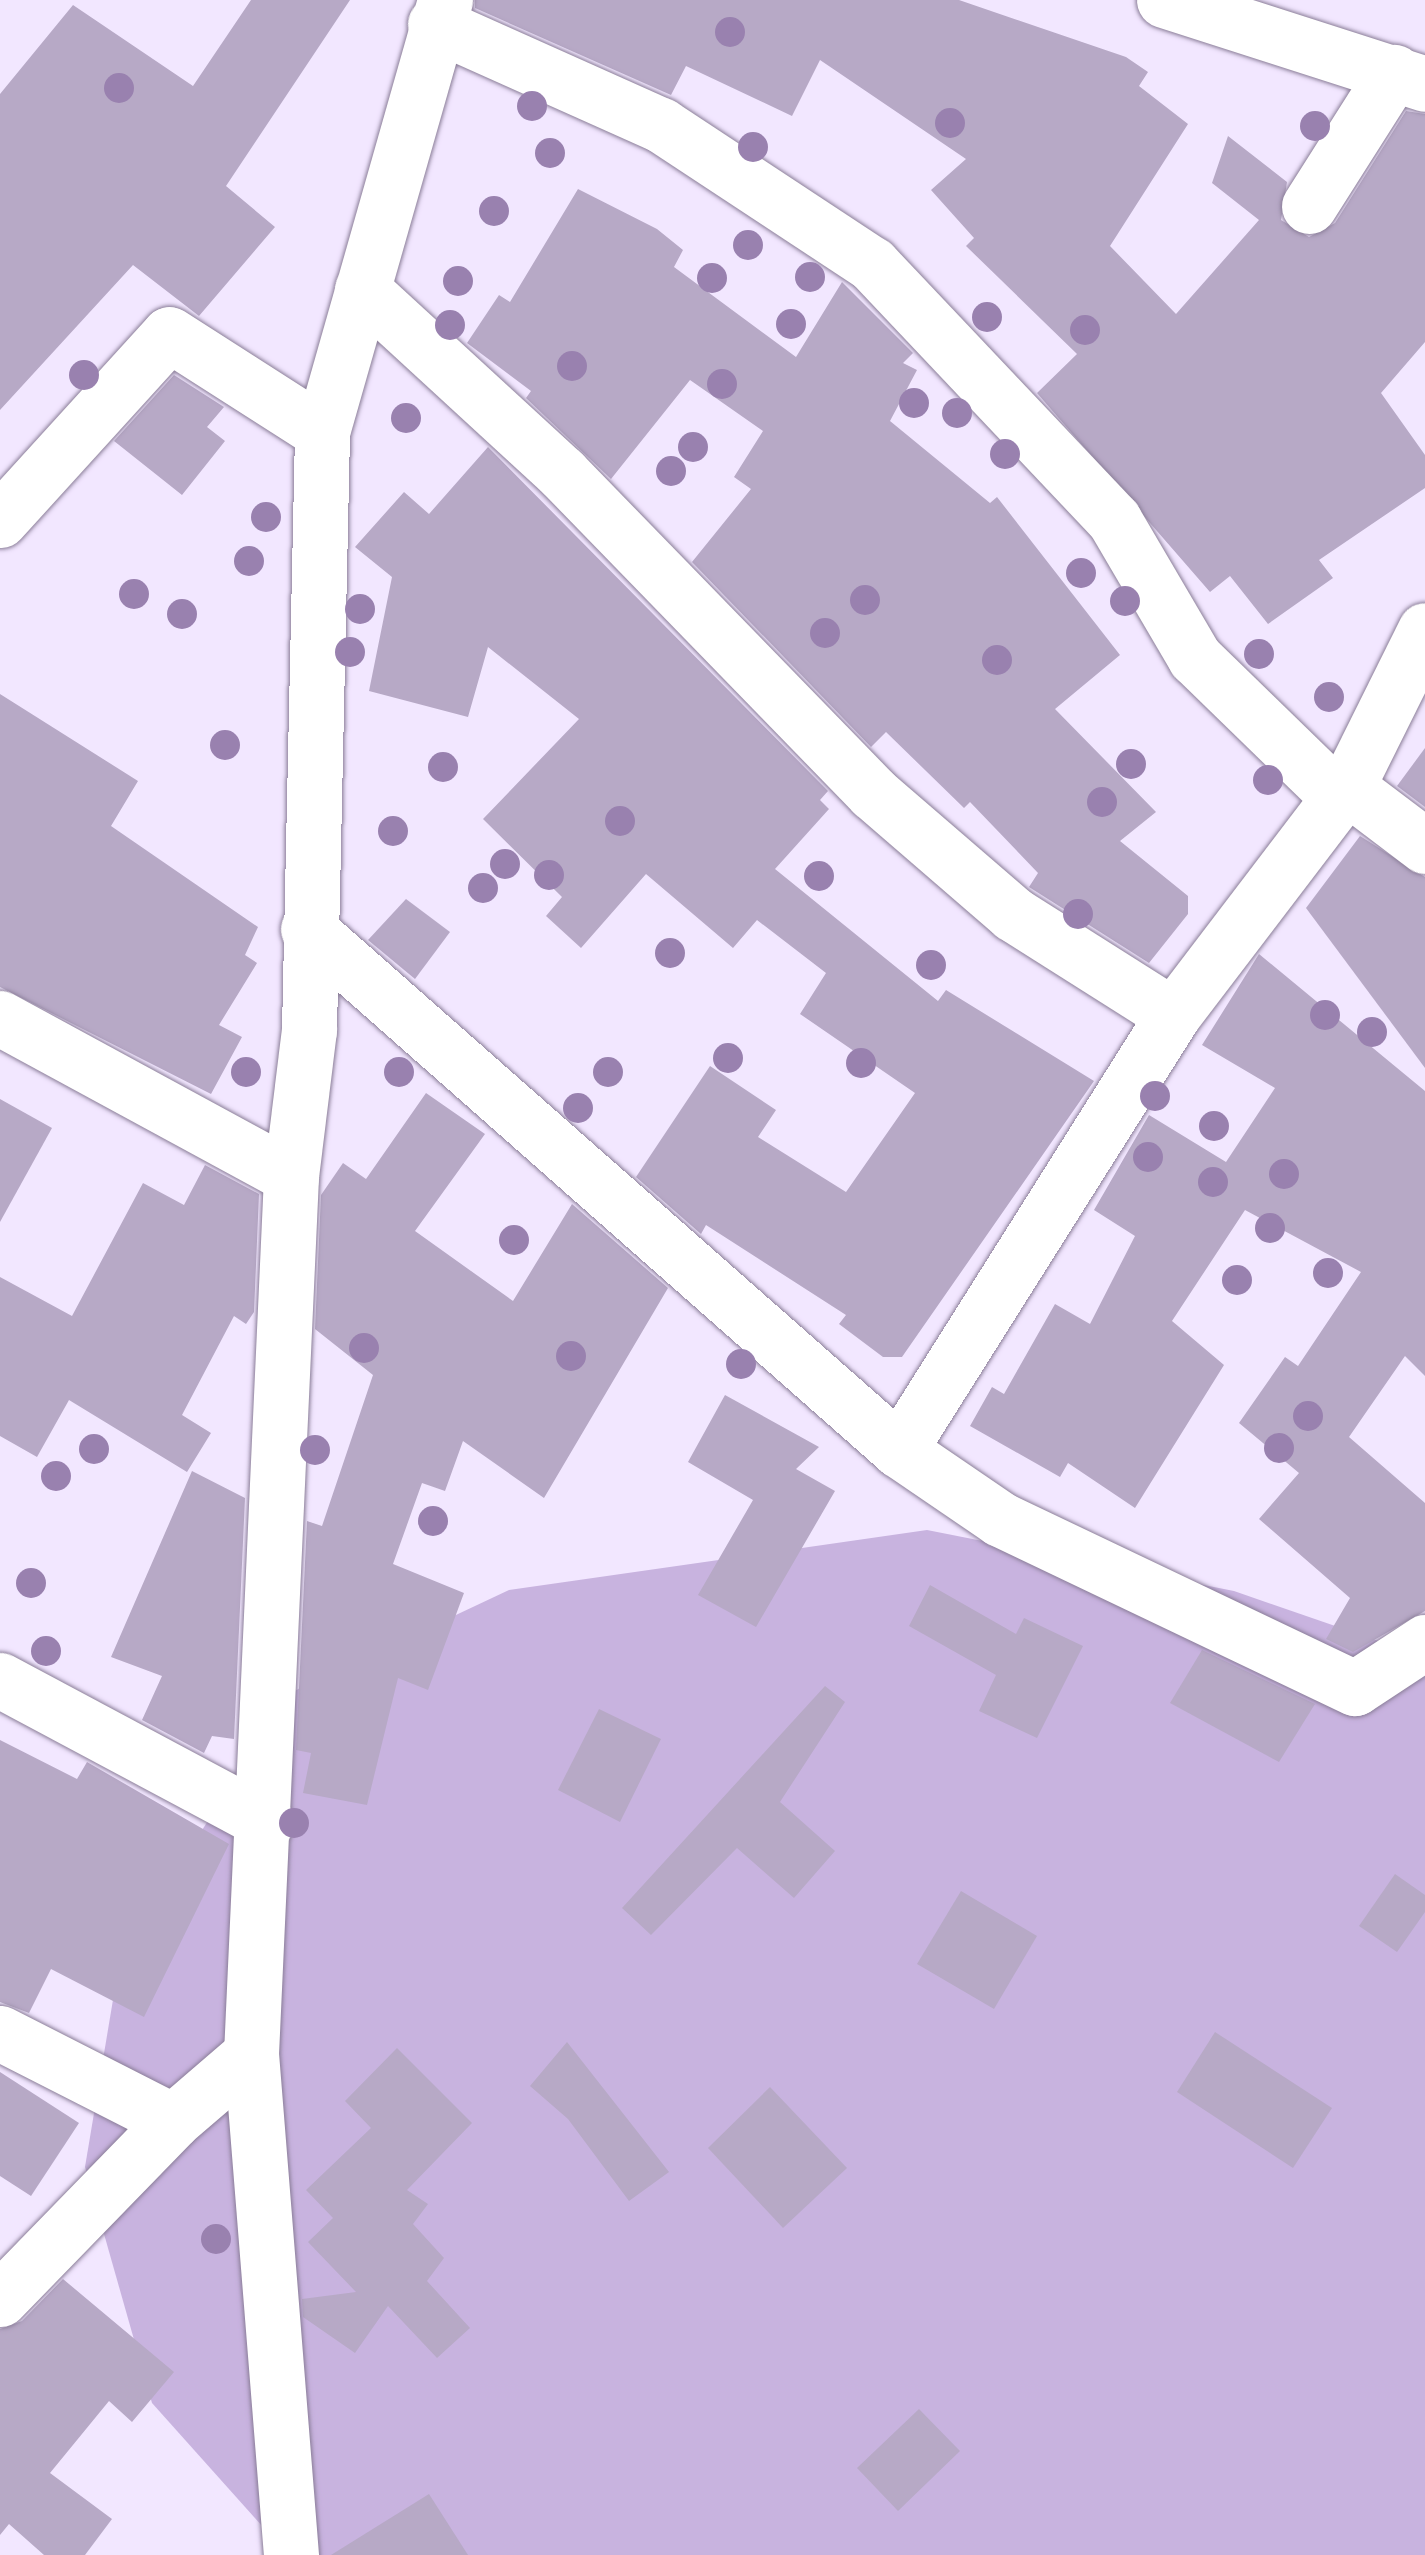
<!DOCTYPE html>
<html>
<head>
<meta charset="utf-8">
<style>
	body { margin:0 }
	#map { position:relative; width:1425px; height:2555px; overflow:hidden; background:#f2e7ff; font-family:"Fira Sans",sans-serif }
	div>[style] { position:absolute }
	.green>* { inset:0; background:#c8b3df }
	.building>* { inset:0; background:#b7a9c6 }
	.roads { filter:drop-shadow(0 0 2px #8a7d98) drop-shadow(0 0 2px #8a7d98) }
	.minor>* { height:55px; margin:-27.5px; padding:0 27.5px; transform-origin:27.5px; border-radius:27.5px; background:#fff }
	.trees>* { width:30px; height:30px; margin:-15px; border-radius:50%; background:#9981af }
	span { translate:-50% -50%; white-space:nowrap; text-align:center; line-height:1.15; -webkit-text-stroke:10px #fff; paint-order:stroke }
</style>
</head>
<body>
<div id="map">
	<div class="green">
		<i style="clip-path:polygon(927px 1530px,1234px 1591px,1425px 1657px,1425px 2555px,288px 2555px,152px 2403px,85px 2167px,120px 1958px,290px 1693px,509px 1590px)"></i>
	</div>
	<div class="building">
		<i style="clip-path:polygon(251px 0,350px 0,226px 186px,275px 227px,199px 316px,133px 265px,0 410px,0 94px,73px 5px,193px 86px)"></i>
		<i style="clip-path:polygon(475px 0,959px 0,1126px 57px,1148px 72px,1139px 86px,1188px 124px,1110px 246px,1176px 314px,1259px 220px,1212px 183px,1228px 136px,1287px 182px,1281px 220px,1309px 237px,1335px 223px,1406px 111px,1425px 114px,1425px 342px,1381px 393px,1425px 455px,1425px 488px,1319px 560px,1333px 578px,1268px 624px,1230px 576px,1210px 592px,1037px 393px,1077px 354px,966px 246px,974px 238px,931px 190px,966px 159px,820px 60px,792px 116px,686px 66px,671px 95px,475px 8px)"></i>
		<i style="clip-path:polygon(578px 189px,657px 229px,683px 250px,674px 267px,796px 357px,842px 282px,913px 353px,903px 363px,917px 370px,890px 421px,990px 503px,997px 497px,1120px 655px,1055px 709px,1156px 812px,1120px 841px,1188px 896px,1188px 914px,1149px 963px,1029px 887px,1038px 873px,970px 802px,964px 808px,886px 732px,871px 747px,692px 562px,751px 489px,734px 477px,763px 431px,690px 380px,611px 479px,526px 398px,531px 391px,467px 343px,499px 295px,510px 302px)"></i>
		<i style="clip-path:polygon(174px 375px,224px 407px,207px 427px,225px 441px,182px 495px,114px 441px)"></i>
		<i style="clip-path:polygon(488px 447px,828px 791px,820px 800px,829px 809px,775px 869px,938px 1001px,946px 990px,1094px 1081px,902px 1357px,883px 1357px,839px 1324px,846px 1315px,706px 1225px,701px 1234px,636px 1177px,710px 1066px,776px 1110px,758px 1137px,846px 1192px,915px 1093px,800px 1014px,826px 973px,757px 920px,733px 948px,646px 874px,581px 948px,546px 916px,562px 897px,483px 819px,579px 719px,488px 647px,468px 717px,369px 691px,392px 577px,355px 547px,404px 492px,429px 514px)"></i>
		<i style="clip-path:polygon(0 694px,138px 781px,111px 826px,258px 927px,245px 955px,257px 963px,219px 1025px,242px 1037px,211px 1094px,0 987px)"></i>
		<i style="clip-path:polygon(1425px 748px,1425px 807px,1397px 786px)"></i>
		<i style="clip-path:polygon(1360px 836px,1425px 877px,1425px 1068px,1306px 908px)"></i>
		<i style="clip-path:polygon(406px 899px,450px 932px,415px 979px,368px 940px)"></i>
		<i style="clip-path:polygon(1259px 954px,1425px 1091px,1425px 1376px,1405px 1356px,1349px 1437px,1425px 1503px,1425px 1611px,1353px 1652px,1326px 1639px,1350px 1598px,1259px 1519px,1299px 1473px,1239px 1423px,1285px 1357px,1298px 1366px,1361px 1272px,1245px 1210px,1172px 1321px,1224px 1365px,1135px 1508px,1068px 1463px,1060px 1477px,970px 1426px,992px 1387px,1004px 1394px,1055px 1304px,1090px 1324px,1135px 1236px,1094px 1210px,1149px 1115px,1226px 1162px,1275px 1088px,1202px 1045px)"></i>
		<i style="clip-path:polygon(426px 1093px,485px 1134px,415px 1231px,513px 1301px,572px 1204px,668px 1288px,544px 1498px,463px 1441px,445px 1491px,422px 1483px,393px 1564px,464px 1593px,428px 1690px,398px 1678px,367px 1805px,303px 1793px,311px 1753px,296px 1750px,307px 1521px,322px 1526px,373px 1375px,315px 1329px,321px 1195px,343px 1163px,366px 1179px)"></i>
		<i style="clip-path:polygon(0 1099px,52px 1128px,0 1222px)"></i>
		<i style="clip-path:polygon(205px 1165px,259px 1194px,254px 1312px,246px 1324px,234px 1316px,182px 1415px,211px 1433px,187px 1472px,69px 1400px,37px 1457px,0 1436px,0 1277px,72px 1316px,143px 1183px,184px 1205px)"></i>
		<i style="clip-path:polygon(725px 1395px,819px 1447px,796px 1469px,835px 1491px,756px 1627px,698px 1595px,753px 1500px,688px 1462px)"></i>
		<i style="clip-path:polygon(192px 1471px,245px 1498px,234px 1739px,212px 1736px,204px 1753px,142px 1720px,162px 1676px,111px 1657px)"></i>
		<i style="clip-path:polygon(930px 1585px,1016px 1634px,1024px 1618px,1083px 1646px,1037px 1738px,979px 1711px,996px 1675px,909px 1626px)"></i>
		<i style="clip-path:polygon(1202px 1650px,1315px 1704px,1279px 1762px,1170px 1703px)"></i>
		<i style="clip-path:polygon(825px 1686px,845px 1702px,780px 1802px,835px 1851px,794px 1898px,737px 1848px,651px 1935px,622px 1908px)"></i>
		<i style="clip-path:polygon(599px 1709px,661px 1739px,620px 1822px,558px 1790px)"></i>
		<i style="clip-path:polygon(0 1740px,77px 1779px,87px 1762px,229px 1844px,144px 2017px,51px 1969px,29px 2013px,0 2002px)"></i>
		<i style="clip-path:polygon(1395px 1874px,1425px 1895px,1425px 1912px,1397px 1952px,1359px 1926px)"></i>
		<i style="clip-path:polygon(961px 1891px,1037px 1936px,994px 2009px,917px 1964px)"></i>
		<i style="clip-path:polygon(1215px 2032px,1332px 2108px,1293px 2168px,1177px 2092px)"></i>
		<i style="clip-path:polygon(567px 2042px,669px 2172px,629px 2201px,568px 2119px,530px 2086px)"></i>
		<i style="clip-path:polygon(397px 2048px,472px 2123px,407px 2190px,428px 2204px,413px 2224px,444px 2258px,427px 2281px,470px 2328px,437px 2358px,388px 2306px,355px 2353px,303px 2317px,302px 2299px,356px 2292px,308px 2242px,333px 2218px,306px 2190px,371px 2128px,345px 2101px)"></i>
		<i style="clip-path:polygon(0 2072px,79px 2123px,31px 2196px,0 2176px)"></i>
		<i style="clip-path:polygon(770px 2087px,847px 2168px,783px 2228px,708px 2148px)"></i>
		<i style="clip-path:polygon(63px 2279px,174px 2372px,132px 2422px,109px 2401px,50px 2473px,112px 2519px,85px 2555px,44px 2555px,9px 2524px,0 2535px,0 2329px,22px 2321px)"></i>
		<i style="clip-path:polygon(919px 2409px,960px 2451px,898px 2511px,857px 2468px)"></i>
		<i style="clip-path:polygon(429px 2494px,468px 2555px,331px 2555px)"></i>
	</div>
	<div class="roads">
		<div class="minor">
			<i style="left:1164px;top:0;width:274px;rotate:17.8deg"></i>
			<i style="left:435px;top:24px;width:248px;rotate:24.1deg"></i>
			<i style="left:661px;top:125px;width:253px;rotate:33.4deg"></i>
			<i style="left:872px;top:264px;width:352px;rotate:46.6deg"></i>
			<i style="left:1114px;top:520px;width:160px;rotate:59.6deg"></i>
			<i style="left:1195px;top:658px;width:201px;rotate:44.2deg"></i>
			<i style="left:1309px;top:206px;width:159px;rotate:-57.6deg"></i>
			<i style="left:362px;top:289px;width:272px;rotate:42.6deg"></i>
			<i style="left:562px;top:473px;width:446px;rotate:45.8deg"></i>
			<i style="left:873px;top:793px;width:185px;rotate:40.8deg"></i>
			<i style="left:1013px;top:914px;width:189px;rotate:32.3deg"></i>
			<i style="left:0;top:520px;width:251px;rotate:-47.7deg"></i>
			<i style="left:169px;top:334px;width:182px;rotate:32.6deg"></i>
			<i style="left:1347px;top:787px;width:98px;rotate:37.1deg"></i>
			<i style="left:308px;top:929px;width:788px;rotate:41.4deg"></i>
			<i style="left:899px;top:1450px;width:122px;rotate:34.3deg"></i>
			<i style="left:1000px;top:1519px;width:393px;rotate:25.5deg"></i>
			<i style="left:1355px;top:1688px;width:84px;rotate:-33.3deg"></i>
			<i style="left:0;top:1018px;width:331px;rotate:28.5deg"></i>
			<i style="left:899px;top:1450px;width:514px;rotate:-57.79deg"></i>
			<i style="left:1173px;top:1015px;width:287px;rotate:-52.7deg"></i>
			<i style="left:1347px;top:787px;width:175px;rotate:-63.6deg"></i>
			<i style="left:0;top:1680px;width:302px;rotate:28.1deg"></i>
			<i style="left:0;top:2033px;width:194px;rotate:27deg"></i>
			<i style="left:173px;top:2121px;width:103px;rotate:-40.7deg"></i>
			<i style="left:0;top:2299px;width:248px;rotate:-45.8deg"></i>
			<i style="left:291px;top:2555px;width:503px;rotate:-94.56deg"></i>
			<i style="left:251px;top:2054px;width:879px;rotate:-87.39deg"></i>
			<i style="left:291px;top:1176px;width:147px;rotate:-83deg"></i>
			<i style="left:309px;top:1030px;width:598px;rotate:-88.75deg"></i>
			<i style="left:322px;top:432px;width:449px;rotate:-74.1deg"></i>
		</div>
	</div>
	<div class="trees">
		<i style="left:730px;top:32px"></i>
		<i style="left:119px;top:88px"></i>
		<i style="left:532px;top:106px"></i>
		<i style="left:950px;top:123px"></i>
		<i style="left:1315px;top:126px"></i>
		<i style="left:753px;top:147px"></i>
		<i style="left:550px;top:153px"></i>
		<i style="left:494px;top:211px"></i>
		<i style="left:748px;top:245px"></i>
		<i style="left:810px;top:277px"></i>
		<i style="left:712px;top:278px"></i>
		<i style="left:458px;top:281px"></i>
		<i style="left:987px;top:317px"></i>
		<i style="left:791px;top:324px"></i>
		<i style="left:450px;top:325px"></i>
		<i style="left:1085px;top:330px"></i>
		<i style="left:572px;top:366px"></i>
		<i style="left:84px;top:375px"></i>
		<i style="left:722px;top:384px"></i>
		<i style="left:914px;top:403px"></i>
		<i style="left:957px;top:413px"></i>
		<i style="left:406px;top:418px"></i>
		<i style="left:693px;top:447px"></i>
		<i style="left:1005px;top:454px"></i>
		<i style="left:671px;top:471px"></i>
		<i style="left:266px;top:517px"></i>
		<i style="left:249px;top:561px"></i>
		<i style="left:1081px;top:573px"></i>
		<i style="left:134px;top:594px"></i>
		<i style="left:865px;top:600px"></i>
		<i style="left:1125px;top:601px"></i>
		<i style="left:360px;top:609px"></i>
		<i style="left:182px;top:614px"></i>
		<i style="left:825px;top:633px"></i>
		<i style="left:350px;top:652px"></i>
		<i style="left:1259px;top:654px"></i>
		<i style="left:997px;top:660px"></i>
		<i style="left:1329px;top:697px"></i>
		<i style="left:225px;top:745px"></i>
		<i style="left:1131px;top:764px"></i>
		<i style="left:443px;top:767px"></i>
		<i style="left:1268px;top:780px"></i>
		<i style="left:1102px;top:802px"></i>
		<i style="left:620px;top:821px"></i>
		<i style="left:393px;top:831px"></i>
		<i style="left:505px;top:864px"></i>
		<i style="left:549px;top:875px"></i>
		<i style="left:819px;top:876px"></i>
		<i style="left:483px;top:888px"></i>
		<i style="left:1078px;top:914px"></i>
		<i style="left:670px;top:953px"></i>
		<i style="left:931px;top:965px"></i>
		<i style="left:1325px;top:1015px"></i>
		<i style="left:1372px;top:1032px"></i>
		<i style="left:728px;top:1058px"></i>
		<i style="left:861px;top:1063px"></i>
		<i style="left:246px;top:1072px"></i>
		<i style="left:399px;top:1072px"></i>
		<i style="left:608px;top:1072px"></i>
		<i style="left:1155px;top:1096px"></i>
		<i style="left:578px;top:1108px"></i>
		<i style="left:1214px;top:1126px"></i>
		<i style="left:1148px;top:1157px"></i>
		<i style="left:1284px;top:1174px"></i>
		<i style="left:1213px;top:1182px"></i>
		<i style="left:1270px;top:1228px"></i>
		<i style="left:514px;top:1240px"></i>
		<i style="left:1328px;top:1273px"></i>
		<i style="left:1237px;top:1280px"></i>
		<i style="left:364px;top:1348px"></i>
		<i style="left:571px;top:1356px"></i>
		<i style="left:741px;top:1364px"></i>
		<i style="left:1308px;top:1416px"></i>
		<i style="left:1279px;top:1448px"></i>
		<i style="left:94px;top:1449px"></i>
		<i style="left:315px;top:1450px"></i>
		<i style="left:56px;top:1476px"></i>
		<i style="left:433px;top:1521px"></i>
		<i style="left:31px;top:1583px"></i>
		<i style="left:46px;top:1651px"></i>
		<i style="left:294px;top:1823px"></i>
		<i style="left:216px;top:2239px"></i>
	</div>
</div>
</body>
</html>
